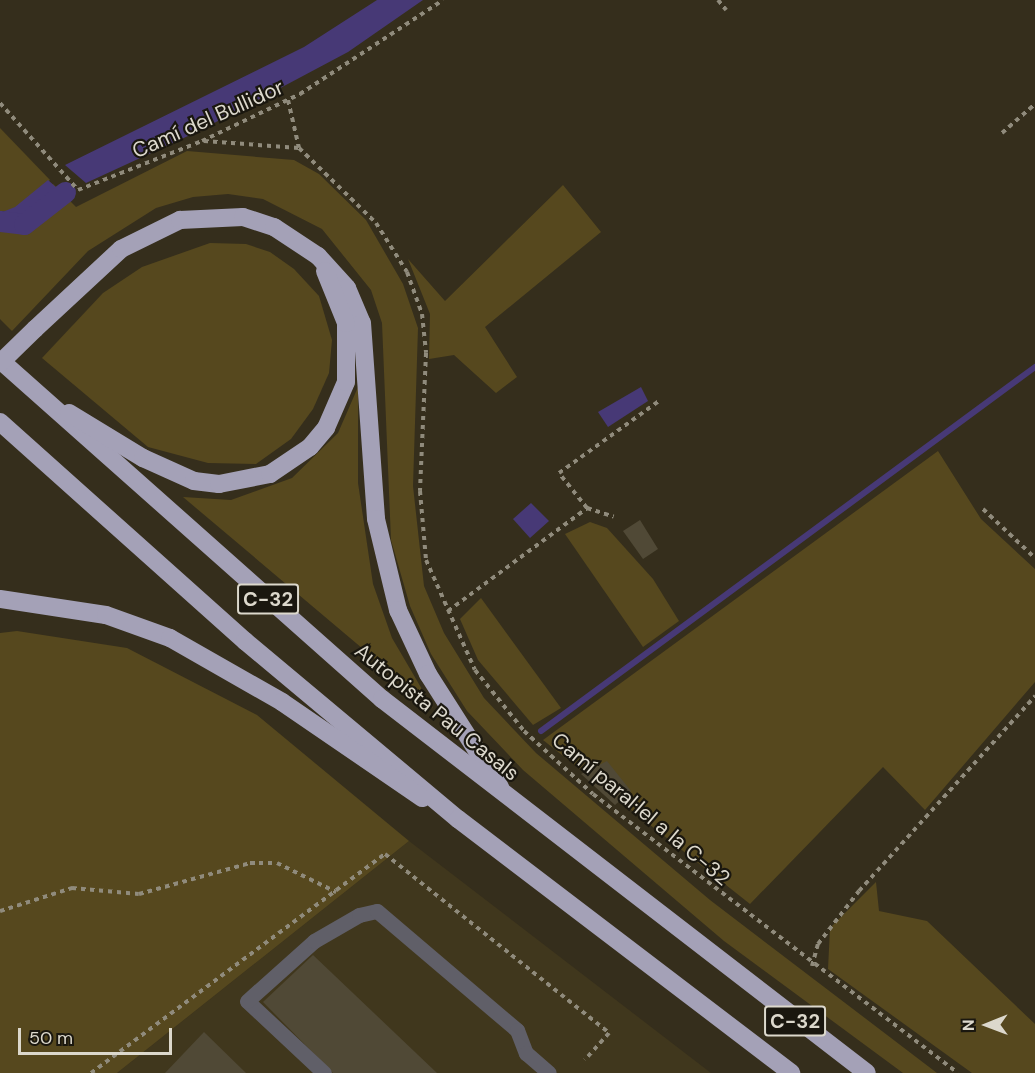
<!DOCTYPE html>
<html>
<head>
<meta charset="utf-8">
<style>
	body { margin:0 }
	#map { position:relative; width:1035px; height:1073px; overflow:hidden; background:#352e1c; font-family:"DM Sans",sans-serif }
	div>[style] { position:absolute }
	.built>* { inset:0; background:#40371d }
	.green>* { inset:0; background:#56481e }
	.water>* { inset:0; background:#473976 }
	.stream>* { height:6px; margin:-3px; padding:0 3px; transform-origin:3px; border-radius:3px; background:#473976 }
	.canal>* { height:21px; margin:-10.5px; padding:0 10.5px; transform-origin:10.5px; border-radius:10.5px; background:#473976 }
	.building>* { inset:0; background:#504936 }
	.path>* { height:4px; margin-top:-2px; transform-origin:0; background:repeating-linear-gradient(90deg,#908b7c 0 4.5px,transparent 0 9px) }
	.minor>* { height:15px; margin:-7.5px; padding:0 7.5px; transform-origin:7.5px; border-radius:7.5px; background:#605f68 }
	.highway>* { height:18px; margin:-9px; padding:0 9px; transform-origin:9px; border-radius:9px; background:#a4a1b7 }
	.highway-bridge>* { height:18px; margin:-9px; padding:0 9px; transform-origin:9px; border-radius:9px; background:#a4a1b7 }
	span { translate:-50% -50%; white-space:nowrap; text-align:center; line-height:1.15; -webkit-text-stroke:4.5px #1a170f; paint-order:stroke }
	.shield-label span { padding:2px 4px; background:#1a170f; border:2px solid; border-radius:4px; -webkit-text-stroke-width:0 }
	.shield-label { font-size:20px; color:#dcd8cc; font-weight:700 }
	.street-label { font-size:21px; color:#dcd8cc }
	.north { position:absolute; left:957px; top:995px; width:60px; height:60px; -webkit-text-stroke:4px #1a170f; paint-order:stroke; rotate:269deg; font-size:16px; font-weight:700; line-height:24px; text-align:center; color:#dcd8cc }
	.north::after { content:''; display:block; margin:auto; width:21px; height:27px; background:#dcd8cc; clip-path:polygon(50% 0,100% 100%,50% 72%,0 100%) }
	.scale { position:absolute; left:18px; top:1028px; width:154px; height:27px; box-sizing:border-box; border:3px solid #dcd8cc; border-top:0; padding-left:8px; font-size:18px; line-height:21px; white-space:nowrap; color:#dcd8cc; -webkit-text-stroke:4px #1a170f; paint-order:stroke }
</style>
</head>
<body>
<div id="map">
	<div class="built">
		<i style="clip-path:polygon(409px 841px,711px 1073px,117px 1073px)"></i>
	</div>
	<div class="green">
		<i style="clip-path:polygon(0 128px,50px 180px,15px 211px,0 211px)"></i>
		<i style="clip-path:polygon(187px 151px,294px 160px,319px 174px,366px 220px,403px 284px,418px 328px,413px 486px,424px 586px,444px 633px,484px 698px,536px 753px,710px 900px,937px 1073px,903px 1073px,724px 941px,523px 770px,467px 711px,431px 654px,410px 606px,391px 540px,382px 323px,371px 290px,322px 229px,263px 199px,228px 194px,193px 197px,156px 208px,88px 251px,12px 331px,0 319px,0 227px,53px 184px,76px 207px)"></i>
		<i style="clip-path:polygon(563px 185px,601px 232px,485px 327px,517px 377px,496px 393px,454px 355px,429px 359px,430px 314px,408px 259px,445px 301px)"></i>
		<i style="clip-path:polygon(210px 243px,246px 244px,270px 252px,294px 269px,319px 296px,332px 340px,329px 373px,313px 409px,291px 439px,256px 464px,208px 463px,148px 447px,42px 358px,103px 293px,142px 267px)"></i>
		<i style="clip-path:polygon(358px 387px,358px 483px,373px 584px,392px 638px,433px 708px,183px 497px,231px 500px,292px 478px,338px 433px)"></i>
		<i style="clip-path:polygon(938px 451px,981px 519px,1035px 569px,1035px 682px,925px 810px,883px 767px,750px 904px,543px 740px)"></i>
		<i style="clip-path:polygon(590px 522px,607px 528px,653px 579px,679px 621px,643px 647px,565px 534px)"></i>
		<i style="clip-path:polygon(481px 598px,561px 708px,533px 725px,478px 660px,460px 619px)"></i>
		<i style="clip-path:polygon(17px 631px,127px 648px,257px 715px,409px 841px,117px 1073px,0 1073px,0 633px)"></i>
		<i style="clip-path:polygon(876px 882px,879px 911px,927px 921px,1035px 1024px,1035px 1073px,972px 1073px,828px 969px,830px 928px)"></i>
	</div>
	<div class="water">
		<i style="clip-path:polygon(377px 0,423px 0,348px 52px,201px 130px,86px 183px,65px 165px,304px 47px)"></i>
		<i style="clip-path:polygon(48px 180px,67px 197px,15px 229px,0 232px,0 213px,15px 207px)"></i>
		<i style="clip-path:polygon(641px 387px,648px 401px,608px 427px,598px 412px)"></i>
		<i style="clip-path:polygon(531px 503px,549px 521px,530px 538px,513px 519px)"></i>
	</div>
	<div class="stream">
		<i style="left:541px;top:731px;width:614px;rotate:-36.38deg"></i>
	</div>
	<div class="canal">
		<i style="left:0;top:221px;width:24px;rotate:7deg"></i>
		<i style="left:24px;top:224px;width:52px;rotate:-38deg"></i>
	</div>
	<div class="building">
		<i style="clip-path:polygon(640px 520px,658px 549px,643px 559px,623px 531px)"></i>
		<i style="clip-path:polygon(607px 761px,631px 791px,615px 805px,581px 774px)"></i>
		<i style="clip-path:polygon(313px 955px,437px 1073px,333px 1073px,263px 1002px)"></i>
		<i style="clip-path:polygon(204px 1032px,246px 1073px,165px 1073px)"></i>
	</div>
	<div class="path">
		<i style="left:718px;top:0;width:13px;rotate:51deg"></i>
		<i style="left:288px;top:100px;width:49px;rotate:77.1deg"></i>
		<i style="left:299px;top:148px;width:107px;rotate:44.2deg"></i>
		<i style="left:376px;top:223px;width:58px;rotate:57.7deg"></i>
		<i style="left:407px;top:272px;width:45px;rotate:70.3deg"></i>
		<i style="left:422px;top:314px;width:39px;rotate:84deg"></i>
		<i style="left:426px;top:353px;width:138px;rotate:92.5deg"></i>
		<i style="left:420px;top:491px;width:69px;rotate:85deg"></i>
		<i style="left:426px;top:560px;width:120px;rotate:66deg"></i>
		<i style="left:475px;top:670px;width:78px;rotate:51.2deg"></i>
		<i style="left:524px;top:731px;width:93px;rotate:42.4deg"></i>
		<i style="left:593px;top:794px;width:459px;rotate:37.4deg"></i>
		<i style="left:0;top:103px;width:117px;rotate:48.1deg"></i>
		<i style="left:78px;top:190px;width:133px;rotate:-21.6deg"></i>
		<i style="left:202px;top:141px;width:109px;rotate:-25.6deg"></i>
		<i style="left:300px;top:94px;width:171px;rotate:-33.3deg"></i>
		<i style="left:1002px;top:133px;width:44px;rotate:-41.3deg"></i>
		<i style="left:204px;top:141px;width:95px;rotate:4.2deg"></i>
		<i style="left:587px;top:508px;width:45px;rotate:-128.7deg"></i>
		<i style="left:559px;top:473px;width:123px;rotate:-35.8deg"></i>
		<i style="left:983px;top:509px;width:71px;rotate:43.3deg"></i>
		<i style="left:448px;top:611px;width:173px;rotate:-36.5deg"></i>
		<i style="left:587px;top:508px;width:28px;rotate:18deg"></i>
		<i style="left:0;top:911px;width:76px;rotate:-17.7deg"></i>
		<i style="left:72px;top:888px;width:67px;rotate:5.1deg"></i>
		<i style="left:139px;top:894px;width:115px;rotate:-15.6deg"></i>
		<i style="left:250px;top:863px;width:27px"></i>
		<i style="left:277px;top:863px;width:66px;rotate:26.2deg"></i>
		<i style="left:812px;top:966px;width:23px;rotate:-75deg"></i>
		<i style="left:818px;top:944px;width:67px;rotate:-52.3deg"></i>
		<i style="left:859px;top:891px;width:263px;rotate:-47.9deg"></i>
		<i style="left:91px;top:1073px;width:367px;rotate:-36.7deg"></i>
		<i style="left:385px;top:854px;width:287px;rotate:38.6deg"></i>
		<i style="left:609px;top:1033px;width:36px;rotate:132deg"></i>
	</div>
	<div class="minor">
		<i style="left:324px;top:1073px;width:105px;rotate:-136.9deg"></i>
		<i style="left:247px;top:1001px;width:90px;rotate:-41.8deg"></i>
		<i style="left:314px;top:941px;width:52px;rotate:-30deg"></i>
		<i style="left:359px;top:915px;width:18px;rotate:-13deg"></i>
		<i style="left:377px;top:911px;width:184px;rotate:40.4deg"></i>
		<i style="left:517px;top:1030px;width:25px;rotate:69deg"></i>
		<i style="left:526px;top:1053px;width:30px;rotate:41deg"></i>
	</div>
	<div class="highway">
		<i style="left:35px;top:329px;width:117px;rotate:-42.9deg"></i>
		<i style="left:121px;top:249px;width:66px;rotate:-26.2deg"></i>
		<i style="left:180px;top:220px;width:63px;rotate:-2.7deg"></i>
		<i style="left:243px;top:217px;width:33px;rotate:18deg"></i>
		<i style="left:274px;top:227px;width:53px;rotate:33.4deg"></i>
		<i style="left:318px;top:256px;width:43px;rotate:47.8deg"></i>
		<i style="left:347px;top:288px;width:38px;rotate:67deg"></i>
		<i style="left:362px;top:323px;width:196px;rotate:85.9deg"></i>
		<i style="left:376px;top:519px;width:94px;rotate:76.4deg"></i>
		<i style="left:398px;top:610px;width:71px;rotate:64.9deg"></i>
		<i style="left:428px;top:674px;width:134px;rotate:57.5deg"></i>
		<i style="left:0;top:360px;width:511px;rotate:41.59deg"></i>
		<i style="left:382px;top:699px;width:612px;rotate:37.64deg"></i>
		<i style="left:69px;top:413px;width:87px;rotate:31.3deg"></i>
		<i style="left:143px;top:458px;width:56px;rotate:24.3deg"></i>
		<i style="left:194px;top:481px;width:25px;rotate:7deg"></i>
		<i style="left:219px;top:484px;width:52px;rotate:-11.1deg"></i>
		<i style="left:270px;top:474px;width:48px;rotate:-34deg"></i>
		<i style="left:310px;top:447px;width:25px;rotate:-50deg"></i>
		<i style="left:326px;top:428px;width:50px;rotate:-66.5deg"></i>
		<i style="left:346px;top:382px;width:59px;rotate:-90deg"></i>
		<i style="left:346px;top:323px;width:56px;rotate:-112deg"></i>
		<i style="left:0;top:422px;width:329px;rotate:41.8deg"></i>
		<i style="left:245px;top:641px;width:278px;rotate:39.9deg"></i>
		<i style="left:458px;top:819px;width:419px;rotate:37.3deg"></i>
		<i style="left:0;top:599px;width:107px;rotate:8.6deg"></i>
		<i style="left:106px;top:615px;width:68px;rotate:19.8deg"></i>
		<i style="left:170px;top:638px;width:129px;rotate:29.7deg"></i>
		<i style="left:282px;top:702px;width:170px;rotate:34.4deg"></i>
	</div>
	<div class="highway-bridge">
		<i style="left:0;top:363px;width:49px;rotate:-44.2deg"></i>
	</div>
	<div class="shield-label">
		<span style="left:268px;top:599px">C-32</span>
		<span style="left:795px;top:1021px">C-32</span>
	</div>
	<div class="street-label">
		<span style="left:208px;top:119px;rotate:-24deg">Camí del Bullidor</span>
		<span style="left:437px;top:712px;rotate:39deg">Autopista Pau Casals</span>
		<span style="left:641px;top:809px;rotate:40deg">Camí paral·lel a la C-32</span>
	</div>
	<div class="north">N</div>
	<div class="scale">50 m</div>
</div>
</body>
</html>
